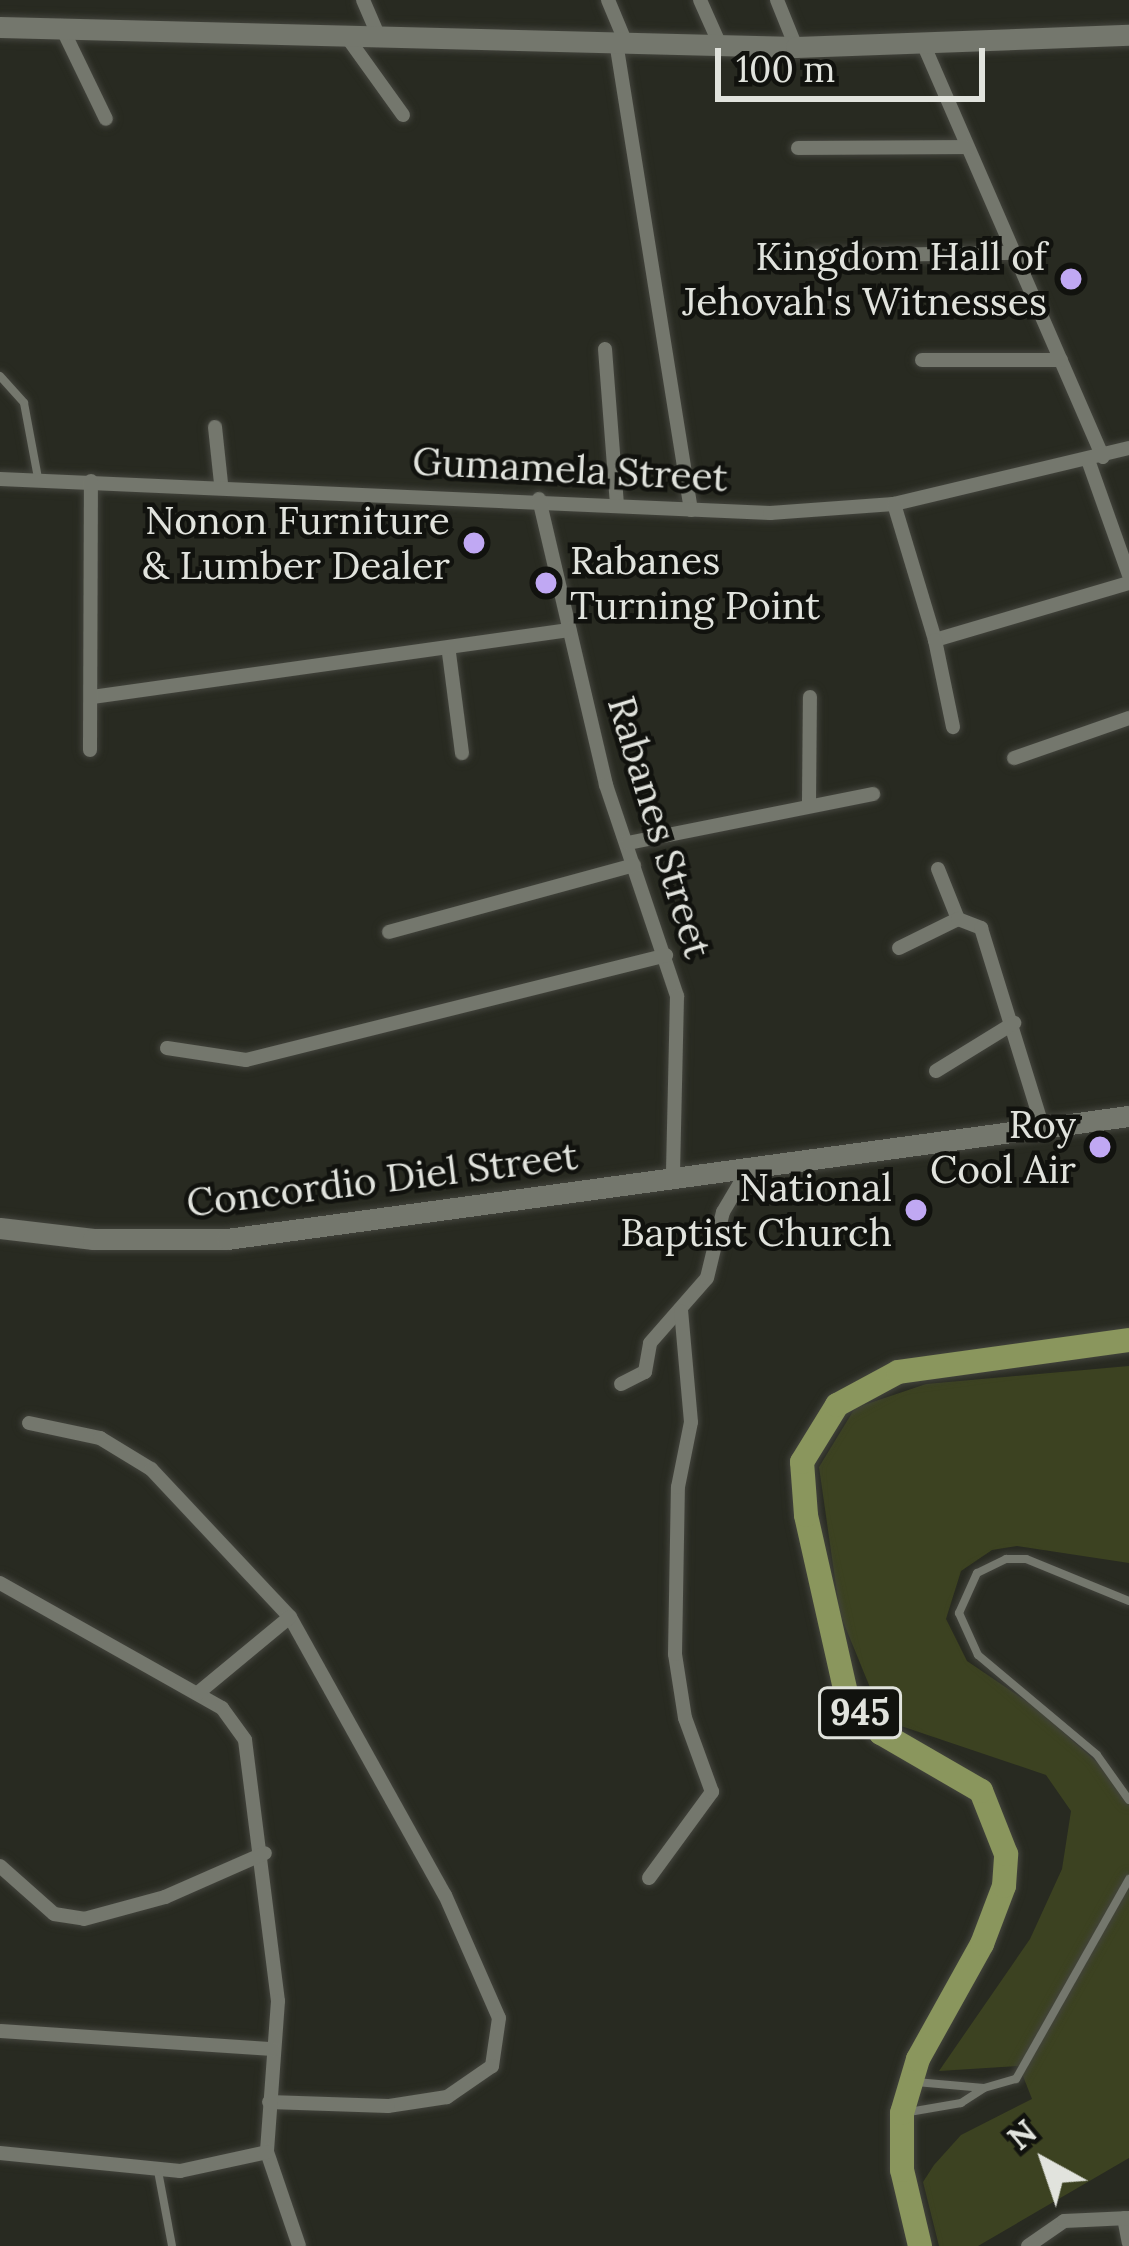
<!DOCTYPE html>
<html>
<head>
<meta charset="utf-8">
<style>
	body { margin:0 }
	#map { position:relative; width:1129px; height:2246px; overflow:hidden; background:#282a21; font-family:Lora,serif }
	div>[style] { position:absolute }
	.green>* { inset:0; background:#3c4221 }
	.roads { filter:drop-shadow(0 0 3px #43443d) drop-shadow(0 0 3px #43443d) }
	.service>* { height:8px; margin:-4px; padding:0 4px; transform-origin:4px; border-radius:4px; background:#74776d }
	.minor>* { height:14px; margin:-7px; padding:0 7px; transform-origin:7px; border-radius:7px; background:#74776d }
	.secondary>* { height:21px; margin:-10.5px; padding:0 10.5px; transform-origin:10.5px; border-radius:10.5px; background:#74776d }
	.primary>* { height:24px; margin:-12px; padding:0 12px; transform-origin:12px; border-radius:12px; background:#8a965d }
	.dots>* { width:33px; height:33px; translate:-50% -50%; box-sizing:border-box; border:6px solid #11120e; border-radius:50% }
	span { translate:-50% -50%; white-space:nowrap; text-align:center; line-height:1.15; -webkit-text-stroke:9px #11120e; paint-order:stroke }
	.shield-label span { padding:3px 9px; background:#11120e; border:3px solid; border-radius:9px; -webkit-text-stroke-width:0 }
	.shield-label { font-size:36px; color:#e1e3dd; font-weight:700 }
	.poi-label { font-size:39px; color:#e1e3dd }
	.right { translate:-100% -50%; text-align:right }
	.left { translate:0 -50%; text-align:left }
	.street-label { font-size:39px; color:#e1e3dd }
	.north { position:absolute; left:985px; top:2102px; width:120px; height:120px; -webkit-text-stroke:9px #11120e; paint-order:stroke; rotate:320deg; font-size:33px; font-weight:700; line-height:48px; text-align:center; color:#e1e3dd }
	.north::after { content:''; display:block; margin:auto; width:42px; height:54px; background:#e1e3dd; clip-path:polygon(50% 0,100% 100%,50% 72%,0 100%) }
	.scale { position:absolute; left:715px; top:48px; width:270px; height:54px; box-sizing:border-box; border:6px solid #e1e3dd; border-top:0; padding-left:15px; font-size:36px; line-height:42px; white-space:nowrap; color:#e1e3dd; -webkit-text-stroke:9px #11120e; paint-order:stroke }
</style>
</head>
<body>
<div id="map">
	<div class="green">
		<i style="clip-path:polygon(1129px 1366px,1129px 1563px,1017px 1546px,992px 1550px,961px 1571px,946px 1619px,967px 1661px,1035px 1707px,1129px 1791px,1129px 2158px,978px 2246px,939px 2246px,923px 2182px,934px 2165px,961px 2135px,1032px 2099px,1019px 2066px,939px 2071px,1030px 1939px,1062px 1869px,1071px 1811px,1046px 1775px,898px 1725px,878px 1707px,840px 1614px,819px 1467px,855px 1408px,926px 1384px)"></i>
	</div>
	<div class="roads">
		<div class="service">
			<i style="left:0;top:376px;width:36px;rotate:48deg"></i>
			<i style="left:24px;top:403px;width:76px;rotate:79.4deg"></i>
			<i style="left:1129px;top:1601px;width:111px;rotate:-157.8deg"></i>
			<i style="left:1026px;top:1559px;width:20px;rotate:180deg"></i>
			<i style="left:1006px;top:1559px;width:32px;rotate:154deg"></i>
			<i style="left:977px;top:1573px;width:44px;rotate:114.2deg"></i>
			<i style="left:959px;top:1613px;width:46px;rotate:65.7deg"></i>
			<i style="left:978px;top:1655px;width:155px;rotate:40deg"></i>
			<i style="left:1097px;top:1755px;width:55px;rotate:54.6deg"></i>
			<i style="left:916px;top:2082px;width:68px;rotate:5deg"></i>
			<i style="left:984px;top:2088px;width:33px;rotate:-16deg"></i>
			<i style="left:1016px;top:2079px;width:230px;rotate:-60.5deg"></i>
			<i style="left:909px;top:2112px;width:53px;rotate:-9.8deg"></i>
			<i style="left:961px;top:2103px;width:27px;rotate:-33deg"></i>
			<i style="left:158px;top:2171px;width:76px;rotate:79.4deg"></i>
		</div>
		<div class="minor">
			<i style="left:363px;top:0;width:40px;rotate:66.6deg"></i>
			<i style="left:608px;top:0;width:47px;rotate:67.3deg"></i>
			<i style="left:700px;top:0;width:49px;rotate:66deg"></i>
			<i style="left:777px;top:0;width:51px;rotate:68deg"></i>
			<i style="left:61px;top:26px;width:103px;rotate:64.2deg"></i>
			<i style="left:347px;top:37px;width:96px;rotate:54.3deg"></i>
			<i style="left:616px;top:42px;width:474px;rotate:80.9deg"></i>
			<i style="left:925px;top:48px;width:446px;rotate:66.5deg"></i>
			<i style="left:798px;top:148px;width:169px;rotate:-0.3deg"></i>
			<i style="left:812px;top:256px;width:200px;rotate:-0.9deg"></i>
			<i style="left:605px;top:349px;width:157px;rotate:85.6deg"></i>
			<i style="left:922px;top:360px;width:139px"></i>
			<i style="left:215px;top:427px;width:56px;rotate:83.9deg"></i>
			<i style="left:1088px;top:460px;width:122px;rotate:70.4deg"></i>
			<i style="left:0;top:479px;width:771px;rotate:2.53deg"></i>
			<i style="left:770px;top:513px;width:124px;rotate:-4.2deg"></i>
			<i style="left:894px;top:504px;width:242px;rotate:-13.4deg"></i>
			<i style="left:539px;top:499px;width:294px;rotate:76.8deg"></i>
			<i style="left:606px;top:785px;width:223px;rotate:71.4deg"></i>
			<i style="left:677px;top:996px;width:183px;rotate:91.3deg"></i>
			<i style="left:894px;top:504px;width:142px;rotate:73.2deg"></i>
			<i style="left:935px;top:640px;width:202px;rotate:-16.4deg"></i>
			<i style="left:935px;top:640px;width:89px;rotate:78.3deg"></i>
			<i style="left:449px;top:653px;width:101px;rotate:82.6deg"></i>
			<i style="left:92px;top:697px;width:482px;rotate:-8deg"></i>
			<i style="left:90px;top:750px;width:269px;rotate:-89.8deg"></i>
			<i style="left:1014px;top:758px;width:122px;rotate:-19.2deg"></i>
			<i style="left:809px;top:802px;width:105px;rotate:-89.5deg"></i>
			<i style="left:628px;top:843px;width:250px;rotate:-11.3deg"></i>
			<i style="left:938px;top:869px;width:54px;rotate:68.2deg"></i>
			<i style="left:389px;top:932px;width:254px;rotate:-15.3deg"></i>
			<i style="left:899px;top:948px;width:66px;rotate:-26.2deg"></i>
			<i style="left:958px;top:919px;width:25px;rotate:21deg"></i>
			<i style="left:981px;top:928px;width:209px;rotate:72.8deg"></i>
			<i style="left:167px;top:1048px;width:80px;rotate:8.6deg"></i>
			<i style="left:246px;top:1060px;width:433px;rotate:-14deg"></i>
			<i style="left:936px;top:1071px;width:92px;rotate:-31.6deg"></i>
			<i style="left:621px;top:1384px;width:27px;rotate:-27deg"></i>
			<i style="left:645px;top:1372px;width:29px;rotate:-80deg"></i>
			<i style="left:650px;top:1343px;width:86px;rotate:-48.8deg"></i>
			<i style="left:707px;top:1278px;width:68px;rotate:-76.4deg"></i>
			<i style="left:723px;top:1212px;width:51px;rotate:-59.4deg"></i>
			<i style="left:29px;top:1423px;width:73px;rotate:11.9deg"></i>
			<i style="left:100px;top:1438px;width:60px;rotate:31.3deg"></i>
			<i style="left:151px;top:1469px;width:203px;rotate:46.8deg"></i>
			<i style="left:290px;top:1617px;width:318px;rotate:60.9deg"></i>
			<i style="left:445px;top:1895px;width:134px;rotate:66.3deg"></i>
			<i style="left:499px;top:2018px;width:49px;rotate:98.3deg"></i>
			<i style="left:492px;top:2066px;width:55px;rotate:145.4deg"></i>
			<i style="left:447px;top:2097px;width:60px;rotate:171.3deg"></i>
			<i style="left:388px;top:2106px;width:119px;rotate:-178.1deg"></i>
			<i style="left:0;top:1583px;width:255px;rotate:29.4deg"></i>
			<i style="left:222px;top:1708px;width:39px;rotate:54deg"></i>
			<i style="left:245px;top:1740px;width:263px;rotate:82.8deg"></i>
			<i style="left:278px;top:2001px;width:151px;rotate:94.2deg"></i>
			<i style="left:267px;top:2152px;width:99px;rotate:71.2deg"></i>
			<i style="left:198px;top:1693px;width:119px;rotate:-39.6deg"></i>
			<i style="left:0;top:1866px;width:72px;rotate:41.6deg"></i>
			<i style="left:54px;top:1914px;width:30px;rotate:9deg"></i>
			<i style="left:84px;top:1919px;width:84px;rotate:-15.2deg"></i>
			<i style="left:165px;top:1897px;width:109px;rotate:-23.7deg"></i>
			<i style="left:649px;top:1878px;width:107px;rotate:-53.8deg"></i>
			<i style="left:712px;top:1792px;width:79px;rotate:-110deg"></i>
			<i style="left:685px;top:1718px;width:65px;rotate:-98.9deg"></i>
			<i style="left:675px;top:1654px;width:167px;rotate:-89deg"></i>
			<i style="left:678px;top:1487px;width:66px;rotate:-78.7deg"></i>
			<i style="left:691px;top:1422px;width:111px;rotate:-95.1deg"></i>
			<i style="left:0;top:2031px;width:274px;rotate:3.8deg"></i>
			<i style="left:0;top:2153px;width:181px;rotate:5.7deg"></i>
			<i style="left:180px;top:2171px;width:89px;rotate:-12.3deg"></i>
			<i style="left:1124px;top:2218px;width:25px;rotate:79deg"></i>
			<i style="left:1028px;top:2246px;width:44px;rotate:-34.8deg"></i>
			<i style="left:1064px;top:2221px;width:65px;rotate:-2.6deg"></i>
		</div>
		<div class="secondary">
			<i style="left:0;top:27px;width:796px;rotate:1.44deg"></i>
			<i style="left:796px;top:47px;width:333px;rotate:-2.1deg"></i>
			<i style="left:0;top:1228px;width:94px;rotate:6.7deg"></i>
			<i style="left:93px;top:1239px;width:134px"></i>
			<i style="left:227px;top:1239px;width:910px;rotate:-7.77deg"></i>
		</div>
		<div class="primary">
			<i style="left:920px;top:2246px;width:78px;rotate:-103.3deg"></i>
			<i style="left:902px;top:2170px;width:57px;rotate:-90deg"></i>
			<i style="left:902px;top:2113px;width:56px;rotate:-73.5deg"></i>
			<i style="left:918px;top:2059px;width:132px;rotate:-60.9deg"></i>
			<i style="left:982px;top:1944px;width:62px;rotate:-69.2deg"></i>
			<i style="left:1004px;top:1886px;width:32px;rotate:-86deg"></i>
			<i style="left:1006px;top:1854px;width:68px;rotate:-111.6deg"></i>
			<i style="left:981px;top:1791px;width:116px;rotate:-149.9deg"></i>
			<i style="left:881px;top:1733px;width:53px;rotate:-131.2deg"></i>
			<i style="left:846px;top:1693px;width:182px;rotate:-102.7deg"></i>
			<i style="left:806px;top:1515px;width:53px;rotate:-94.3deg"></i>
			<i style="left:802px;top:1462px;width:67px;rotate:-58.4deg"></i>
			<i style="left:837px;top:1405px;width:69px;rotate:-28.4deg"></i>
			<i style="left:898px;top:1372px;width:233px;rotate:-7.9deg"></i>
		</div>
	</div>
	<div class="dots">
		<i style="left:1071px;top:279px;background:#c0a8f3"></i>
		<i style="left:474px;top:543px;background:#c0a8f3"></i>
		<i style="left:546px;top:583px;background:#c0a8f3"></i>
		<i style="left:1100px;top:1147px;background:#c0a8f3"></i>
		<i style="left:916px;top:1210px;background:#c0a8f3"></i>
	</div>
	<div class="shield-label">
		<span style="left:860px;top:1713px">945</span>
	</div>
	<div class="poi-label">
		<span class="right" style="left:1047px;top:279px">Kingdom Hall of<br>Jehovah's Witnesses</span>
		<span class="right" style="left:450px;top:543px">Nonon Furniture<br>&amp; Lumber Dealer</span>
		<span class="left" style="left:570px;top:583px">Rabanes<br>Turning Point</span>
		<span class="right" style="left:1076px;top:1147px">Roy<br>Cool Air</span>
		<span class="right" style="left:892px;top:1210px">National<br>Baptist Church</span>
	</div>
	<div class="street-label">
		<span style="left:570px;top:469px;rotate:3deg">Gumamela Street</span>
		<span style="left:660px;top:827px;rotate:73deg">Rabanes Street</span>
		<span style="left:382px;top:1179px;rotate:-7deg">Concordio Diel Street</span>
	</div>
	<div class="north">N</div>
	<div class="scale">100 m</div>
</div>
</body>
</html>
